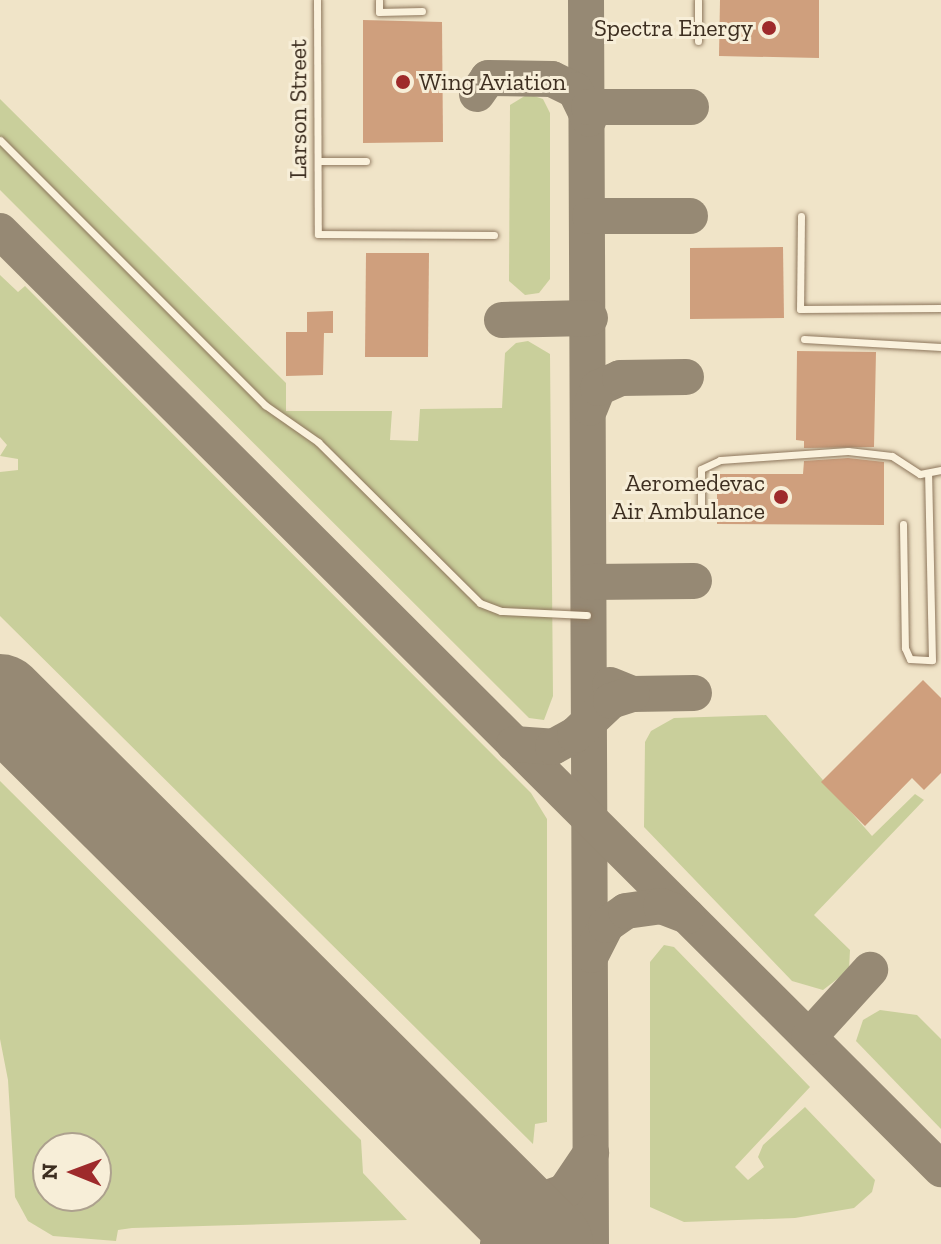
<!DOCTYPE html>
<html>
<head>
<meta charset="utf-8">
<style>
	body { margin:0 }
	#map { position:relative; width:941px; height:1244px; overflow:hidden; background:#f0e4c8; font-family:"Zilla Slab",serif }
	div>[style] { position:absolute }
	.green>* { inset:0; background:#c9cf9b }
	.taxiway>* { height:36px; margin:-18px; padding:0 18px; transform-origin:18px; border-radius:18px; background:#968974 }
	.runway>* { height:90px; margin:-45px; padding:0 45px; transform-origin:45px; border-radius:45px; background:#968974 }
	.building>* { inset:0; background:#cf9f7d }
	.roads { filter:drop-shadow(0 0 2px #8d765c) drop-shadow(0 0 2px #8d765c) }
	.lane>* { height:7px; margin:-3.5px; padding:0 3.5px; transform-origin:3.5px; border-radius:3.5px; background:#faf1dc }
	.dots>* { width:22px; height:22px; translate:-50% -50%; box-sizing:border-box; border:4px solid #f7eed8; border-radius:50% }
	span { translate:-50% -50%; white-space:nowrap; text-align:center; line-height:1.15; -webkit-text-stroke:6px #f7eed8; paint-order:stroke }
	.poi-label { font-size:24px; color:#3d2e20 }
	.right { translate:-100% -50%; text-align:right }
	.left { translate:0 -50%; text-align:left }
	.street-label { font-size:24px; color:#3d2e20 }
	.north { position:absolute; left:32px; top:1132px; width:80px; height:80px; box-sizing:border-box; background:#f7eed8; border:2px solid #ada18e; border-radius:50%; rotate:271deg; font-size:22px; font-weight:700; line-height:32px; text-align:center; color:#3d2e20 }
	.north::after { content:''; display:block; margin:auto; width:28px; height:36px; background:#9e2a2b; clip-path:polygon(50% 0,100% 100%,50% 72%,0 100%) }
</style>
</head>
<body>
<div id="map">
	<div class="green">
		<i style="clip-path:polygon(528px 94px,543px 99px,550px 113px,550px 279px,539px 293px,525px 295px,509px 281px,510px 105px)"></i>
		<i style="clip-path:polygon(0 99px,286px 383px,286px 411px,392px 411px,390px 440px,418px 441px,420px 409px,502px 408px,505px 353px,516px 343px,528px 341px,550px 354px,553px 696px,544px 720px,529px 718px,0 190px)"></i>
		<i style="clip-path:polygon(0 275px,18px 292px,25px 286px,531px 793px,547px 819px,547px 1122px,535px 1124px,533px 1144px,0 616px,0 472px,18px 470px,18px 459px,0 456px,7px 445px,0 437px)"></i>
		<i style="clip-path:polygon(766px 715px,872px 836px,915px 794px,924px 800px,814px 915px,850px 950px,849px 970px,823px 990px,792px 981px,644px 827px,645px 742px,651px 731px,674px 718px)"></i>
		<i style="clip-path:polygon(evenodd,0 781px,361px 1140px,363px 1173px,407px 1220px,132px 1228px,118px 1230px,116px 1241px,53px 1236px,28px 1221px,15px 1197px,8px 1080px,0 1039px,0 781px,48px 1148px,96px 1148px,96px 1196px,48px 1196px,48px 1148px)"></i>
		<i style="clip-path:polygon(664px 945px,674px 947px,810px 1087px,735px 1167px,748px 1180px,764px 1167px,758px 1157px,763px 1145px,805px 1107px,875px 1180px,872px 1192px,854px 1208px,795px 1218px,684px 1222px,650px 1207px,650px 962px)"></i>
		<i style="clip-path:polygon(880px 1010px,917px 1015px,941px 1039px,941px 1129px,856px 1041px,863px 1020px)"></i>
	</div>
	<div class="taxiway">
		<i style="left:586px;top:0;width:1244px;rotate:89.77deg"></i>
		<i style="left:477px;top:94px;width:19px;rotate:-55deg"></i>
		<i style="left:488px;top:78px;width:64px;rotate:0.9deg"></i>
		<i style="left:552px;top:79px;width:25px;rotate:26deg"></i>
		<i style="left:575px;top:90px;width:32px;rotate:64deg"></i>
		<i style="left:589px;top:107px;width:102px"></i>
		<i style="left:590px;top:216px;width:100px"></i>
		<i style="left:0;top:231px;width:1329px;rotate:44.91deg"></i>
		<i style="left:502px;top:320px;width:88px;rotate:-1.3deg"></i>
		<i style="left:590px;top:408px;width:22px;rotate:-68deg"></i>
		<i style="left:598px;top:388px;width:24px;rotate:-24deg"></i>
		<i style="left:620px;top:378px;width:66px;rotate:-0.9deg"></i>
		<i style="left:590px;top:582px;width:104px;rotate:-0.6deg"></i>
		<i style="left:610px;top:685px;width:24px;rotate:22deg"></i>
		<i style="left:632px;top:694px;width:62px;rotate:-0.9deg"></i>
		<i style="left:0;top:725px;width:112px;rotate:37.4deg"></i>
		<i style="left:514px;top:744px;width:39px;rotate:4deg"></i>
		<i style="left:553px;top:747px;width:25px;rotate:-29deg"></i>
		<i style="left:575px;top:735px;width:50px;rotate:-43.4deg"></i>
		<i style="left:611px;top:701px;width:22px;rotate:-18deg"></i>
		<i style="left:591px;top:955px;width:34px;rotate:-63deg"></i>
		<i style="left:606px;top:925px;width:24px;rotate:-35deg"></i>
		<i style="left:626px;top:911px;width:35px;rotate:-8deg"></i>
		<i style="left:661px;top:906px;width:28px;rotate:21deg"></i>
		<i style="left:809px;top:1037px;width:91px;rotate:-47.7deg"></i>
		<i style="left:469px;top:1165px;width:44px;rotate:41.3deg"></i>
		<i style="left:502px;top:1194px;width:16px;rotate:22deg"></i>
		<i style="left:517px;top:1200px;width:25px"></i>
		<i style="left:542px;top:1200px;width:20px;rotate:-20deg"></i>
		<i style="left:498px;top:1244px;width:87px;rotate:-38.5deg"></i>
		<i style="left:566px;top:1190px;width:45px;rotate:-56deg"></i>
	</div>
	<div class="runway">
		<i style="left:0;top:699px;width:773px;rotate:44.84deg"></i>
	</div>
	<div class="building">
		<i style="clip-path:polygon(720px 0,819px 0,819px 58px,719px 56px)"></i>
		<i style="clip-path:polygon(363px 20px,442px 22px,443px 142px,363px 143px)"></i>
		<i style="clip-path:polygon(783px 247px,784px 318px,690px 319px,690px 248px)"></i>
		<i style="clip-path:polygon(366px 253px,429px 253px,428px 357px,365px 357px)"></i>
		<i style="clip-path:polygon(333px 311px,333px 333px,324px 333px,323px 375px,286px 376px,286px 332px,307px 332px,307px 312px)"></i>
		<i style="clip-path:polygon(797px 351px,876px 352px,874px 447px,804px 448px,804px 441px,796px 440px)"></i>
		<i style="clip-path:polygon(848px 458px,884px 462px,884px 525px,717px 524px,717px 474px,803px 474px,804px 461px)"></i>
		<i style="clip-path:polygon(923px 680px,941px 698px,941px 773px,924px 790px,912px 778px,865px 826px,821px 782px)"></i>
	</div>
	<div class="roads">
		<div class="lane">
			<i style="left:317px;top:0;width:234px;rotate:89.8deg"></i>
			<i style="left:318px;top:234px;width:176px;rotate:0.3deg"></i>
			<i style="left:379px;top:0;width:12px;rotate:90deg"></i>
			<i style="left:379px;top:12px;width:43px;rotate:-1.3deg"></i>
			<i style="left:698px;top:41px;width:41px;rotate:-90deg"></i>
			<i style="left:0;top:140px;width:375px;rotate:45deg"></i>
			<i style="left:265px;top:405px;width:65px;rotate:34.9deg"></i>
			<i style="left:318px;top:442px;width:228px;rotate:44.8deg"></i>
			<i style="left:480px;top:603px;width:22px;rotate:21deg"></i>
			<i style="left:501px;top:611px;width:86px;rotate:2.7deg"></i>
			<i style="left:318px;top:161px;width:48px"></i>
			<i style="left:801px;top:216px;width:93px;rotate:90.6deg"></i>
			<i style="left:800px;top:309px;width:141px;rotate:-0.4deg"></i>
			<i style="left:804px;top:339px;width:137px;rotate:3.3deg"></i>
			<i style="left:701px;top:507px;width:38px;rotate:-90deg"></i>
			<i style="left:701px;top:469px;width:21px;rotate:-25deg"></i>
			<i style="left:720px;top:460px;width:128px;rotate:-4deg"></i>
			<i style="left:848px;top:451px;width:44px;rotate:6.5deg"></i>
			<i style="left:892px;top:456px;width:33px;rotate:33deg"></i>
			<i style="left:920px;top:474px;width:21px;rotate:-11deg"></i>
			<i style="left:903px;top:524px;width:124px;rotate:89.1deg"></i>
			<i style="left:905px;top:648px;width:12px;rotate:66deg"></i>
			<i style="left:910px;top:659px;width:22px;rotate:3deg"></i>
			<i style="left:932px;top:660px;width:186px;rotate:-91.2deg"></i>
		</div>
	</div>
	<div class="dots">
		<i style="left:769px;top:28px;background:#9e2a2b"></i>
		<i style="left:403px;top:82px;background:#9e2a2b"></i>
		<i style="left:781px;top:497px;background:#9e2a2b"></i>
	</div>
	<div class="poi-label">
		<span class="right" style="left:753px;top:28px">Spectra Energy</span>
		<span class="left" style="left:419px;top:82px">Wing Aviation</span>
		<span class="right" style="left:765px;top:497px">Aeromedevac<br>Air Ambulance</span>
	</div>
	<div class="street-label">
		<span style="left:298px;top:109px;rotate:-90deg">Larson Street</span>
	</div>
	<div class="north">N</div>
</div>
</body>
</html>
